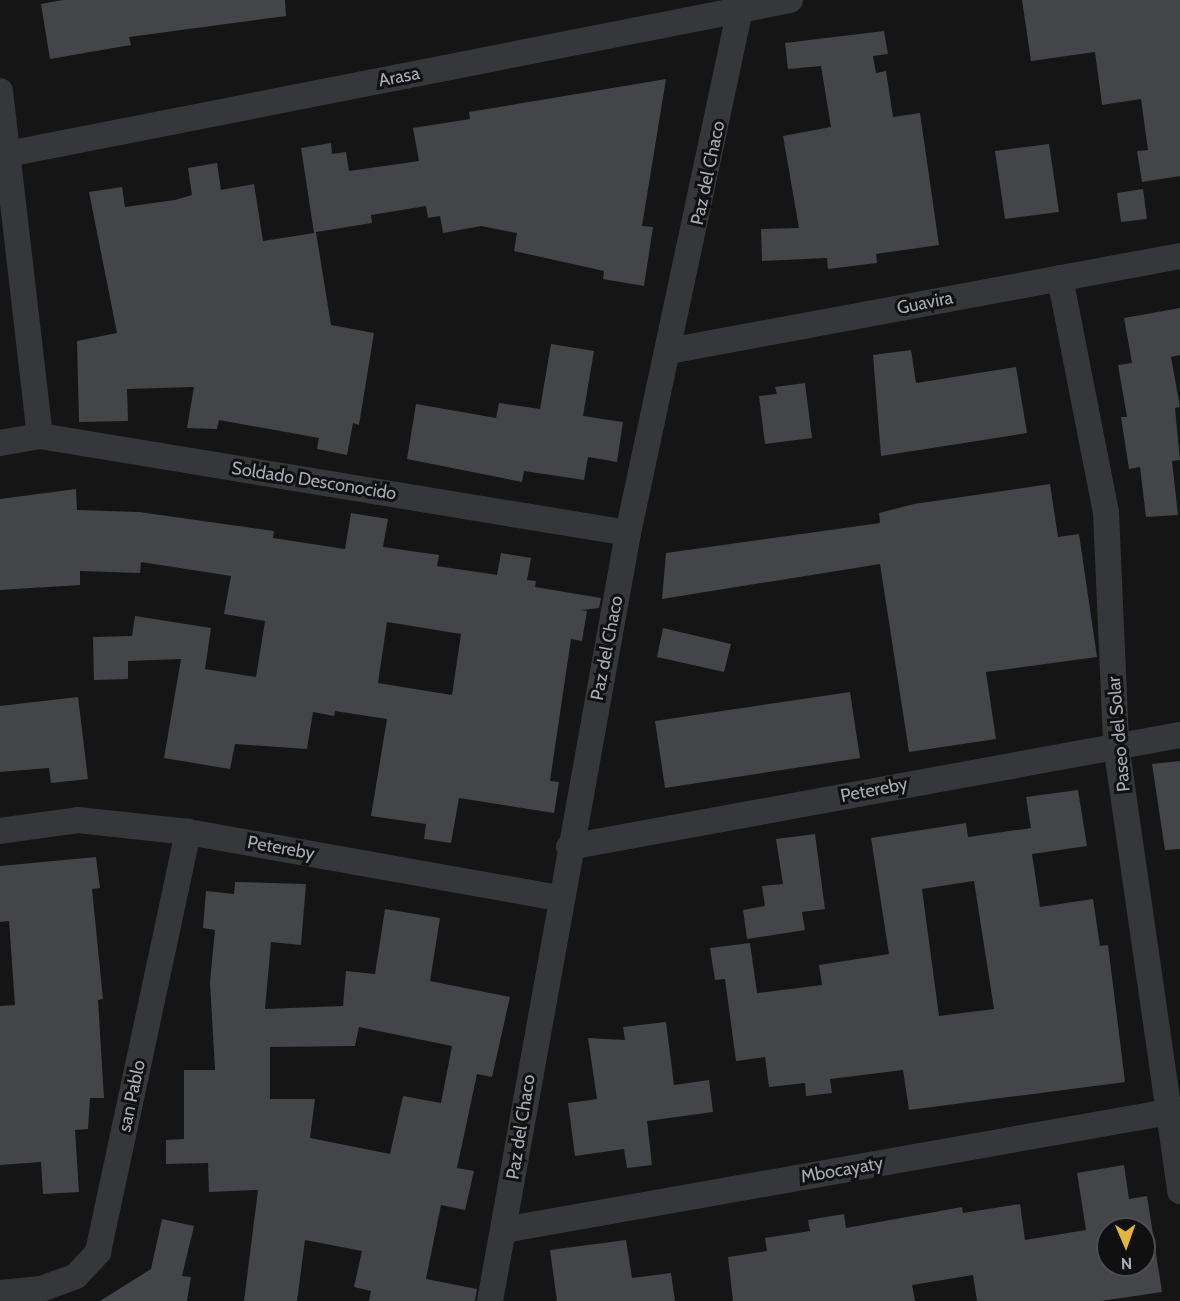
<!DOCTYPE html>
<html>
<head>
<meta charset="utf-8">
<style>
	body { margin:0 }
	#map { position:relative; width:1180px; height:1301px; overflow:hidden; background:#151516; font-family:Cabin,sans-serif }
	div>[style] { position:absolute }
	.building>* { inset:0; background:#444549 }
	.street>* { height:26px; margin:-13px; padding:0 13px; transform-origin:13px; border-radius:13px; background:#36373b }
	span { translate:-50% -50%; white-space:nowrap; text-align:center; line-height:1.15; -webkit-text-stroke:6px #101011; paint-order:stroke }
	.street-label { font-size:18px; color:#a7abb6 }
	.north { position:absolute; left:1096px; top:1217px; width:60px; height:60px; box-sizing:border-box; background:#101011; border:2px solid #4c4e53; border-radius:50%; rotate:178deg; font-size:16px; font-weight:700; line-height:24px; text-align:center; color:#a7abb6 }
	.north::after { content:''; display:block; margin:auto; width:21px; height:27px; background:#e4b63f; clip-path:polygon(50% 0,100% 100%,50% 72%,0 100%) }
</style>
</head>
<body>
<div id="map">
	<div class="building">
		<i style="clip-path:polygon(63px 0,285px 0,286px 16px,129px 37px,131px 45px,50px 59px,41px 4px)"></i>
		<i style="clip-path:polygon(1022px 0,1180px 0,1180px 176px,1142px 182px,1137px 151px,1148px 150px,1141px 99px,1102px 105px,1095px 52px,1031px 61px)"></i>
		<i style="clip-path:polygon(884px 31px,888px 54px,873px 56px,876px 73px,886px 71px,893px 117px,920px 113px,939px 245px,876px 254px,877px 263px,828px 269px,827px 258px,762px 261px,761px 229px,799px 228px,783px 136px,831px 127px,821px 66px,788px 69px,785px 43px)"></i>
		<i style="clip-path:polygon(666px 79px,642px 226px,653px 227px,644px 286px,603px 279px,604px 271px,514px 251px,517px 233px,481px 226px,443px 233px,440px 216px,428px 218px,426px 206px,371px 215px,372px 223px,316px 232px,331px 325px,374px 333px,359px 425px,353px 423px,347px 455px,317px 449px,319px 438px,219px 420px,217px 429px,187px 428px,194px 387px,127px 389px,128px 421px,79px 422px,77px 341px,117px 333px,89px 192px,122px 187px,125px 207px,175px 200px,192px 195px,188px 168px,217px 163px,221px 190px,254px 184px,263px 241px,314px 233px,301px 148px,331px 143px,332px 154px,346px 152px,349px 171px,419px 161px,413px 128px,470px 119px,469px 112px)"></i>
		<i style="clip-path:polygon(1049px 144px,1059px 212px,1005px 219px,995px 151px)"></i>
		<i style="clip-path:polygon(1143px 189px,1147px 219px,1121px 222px,1117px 193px)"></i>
		<i style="clip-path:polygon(1180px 308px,1180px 355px,1171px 357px,1180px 407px,1175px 408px,1180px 460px,1172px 461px,1178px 515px,1146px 517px,1140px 467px,1129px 469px,1121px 417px,1127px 417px,1118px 365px,1132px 363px,1124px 318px)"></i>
		<i style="clip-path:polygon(551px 344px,594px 351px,583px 416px,623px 422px,617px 462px,588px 457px,584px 480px,524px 471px,522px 482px,407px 459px,416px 404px,496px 418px,499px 403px,540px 409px)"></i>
		<i style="clip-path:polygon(911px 350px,916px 383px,1016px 367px,1027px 433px,881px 456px,873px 355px)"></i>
		<i style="clip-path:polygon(805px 383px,812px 438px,765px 444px,759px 396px,777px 394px,775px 387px)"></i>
		<i style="clip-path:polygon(1050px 484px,1058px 537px,1079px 534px,1097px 657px,986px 672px,996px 739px,909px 752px,880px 564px,662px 599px,666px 553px,880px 523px,879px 513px,914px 504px)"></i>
		<i style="clip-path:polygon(evenodd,76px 489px,77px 510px,139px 512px,274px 531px,273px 538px,345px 549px,351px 513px,388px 519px,383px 547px,439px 555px,437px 566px,497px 575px,501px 553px,531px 558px,527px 580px,536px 581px,535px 587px,601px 598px,599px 608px,582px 610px,587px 611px,582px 641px,571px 639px,550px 781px,559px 782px,554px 813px,459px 798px,451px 843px,424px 839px,426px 824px,371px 816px,387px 719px,335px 711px,334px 716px,313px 712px,307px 749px,235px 744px,230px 769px,164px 758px,181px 659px,128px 661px,128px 679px,94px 680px,93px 637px,132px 636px,135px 616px,211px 628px,205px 669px,256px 677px,265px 621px,224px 614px,231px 576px,141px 562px,140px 573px,80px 571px,80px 585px,0 590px,0 499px,76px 489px,387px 622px,461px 634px,452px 695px,378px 683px,387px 622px)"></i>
		<i style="clip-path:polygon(663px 628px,731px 644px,724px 672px,657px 657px)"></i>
		<i style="clip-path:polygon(850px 692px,860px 758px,665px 788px,655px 721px)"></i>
		<i style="clip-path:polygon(78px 697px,88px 779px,51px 783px,49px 768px,0 772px,0 706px)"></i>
		<i style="clip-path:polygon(1180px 761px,1180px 849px,1165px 850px,1152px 764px)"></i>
		<i style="clip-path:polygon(evenodd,1078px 790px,1087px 846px,1032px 854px,1040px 907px,1093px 899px,1100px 946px,1108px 945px,1125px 1082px,909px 1110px,903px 1070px,830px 1079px,832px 1093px,806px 1096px,805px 1083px,769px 1087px,765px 1057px,736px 1061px,725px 979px,715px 980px,710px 948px,750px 943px,757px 993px,822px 985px,819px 965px,889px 954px,871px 838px,966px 823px,968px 837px,1031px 828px,1026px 797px,1078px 790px,974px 881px,994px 1009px,939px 1016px,922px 889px,974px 881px)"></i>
		<i style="clip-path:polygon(815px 834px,825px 909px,802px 912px,805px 930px,747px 939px,743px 910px,765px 906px,762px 886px,783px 884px,776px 839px)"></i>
		<i style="clip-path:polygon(96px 857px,100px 888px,92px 889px,103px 999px,98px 1000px,104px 1098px,90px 1098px,88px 1129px,75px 1130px,79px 1192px,43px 1194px,41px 1162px,0 1165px,0 1006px,15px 1005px,9px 921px,0 922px,0 866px)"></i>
		<i style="clip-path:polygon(evenodd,235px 882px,306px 884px,301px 945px,271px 942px,265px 1009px,343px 1006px,346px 971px,375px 974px,385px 909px,440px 918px,430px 981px,510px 997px,492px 1077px,477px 1074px,457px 1168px,474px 1171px,465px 1210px,441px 1205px,426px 1279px,477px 1289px,475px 1301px,369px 1301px,371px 1291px,354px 1287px,362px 1251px,305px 1240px,297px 1301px,244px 1301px,258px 1190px,209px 1192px,208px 1163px,166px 1164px,166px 1140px,184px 1139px,184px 1070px,215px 1070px,210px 982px,215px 930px,203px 928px,206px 891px,234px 894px,235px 882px,359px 1027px,452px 1046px,441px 1103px,403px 1096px,390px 1154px,310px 1138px,315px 1099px,270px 1099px,270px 1047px,355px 1046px,359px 1027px)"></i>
		<i style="clip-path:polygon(666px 1022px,674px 1085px,709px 1080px,713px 1112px,647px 1121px,652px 1165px,627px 1168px,624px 1149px,575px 1156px,568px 1103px,597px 1099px,588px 1038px,625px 1040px,623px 1027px)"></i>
		<i style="clip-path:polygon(evenodd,1124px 1165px,1129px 1199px,1147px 1196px,1162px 1292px,1101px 1301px,977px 1301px,973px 1275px,912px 1285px,915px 1301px,733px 1301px,728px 1257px,767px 1251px,765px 1238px,810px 1231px,808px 1220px,844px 1214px,846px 1228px,962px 1207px,963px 1213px,1020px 1204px,1025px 1240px,1086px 1230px,1077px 1173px,1124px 1165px,1108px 1229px,1144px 1229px,1144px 1265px,1108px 1265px,1108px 1229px)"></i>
		<i style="clip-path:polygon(162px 1219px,194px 1226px,182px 1276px,191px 1277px,187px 1301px,100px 1301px,151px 1269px)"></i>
		<i style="clip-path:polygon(626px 1240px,632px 1278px,671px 1273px,675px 1301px,557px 1301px,550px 1250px)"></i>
	</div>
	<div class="street">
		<i style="left:0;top:91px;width:347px;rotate:83.4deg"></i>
		<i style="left:8px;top:154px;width:797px;rotate:-11.14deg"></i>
		<i style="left:1060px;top:278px;width:238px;rotate:78.9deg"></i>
		<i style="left:1106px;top:512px;width:233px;rotate:87.5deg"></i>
		<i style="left:1116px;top:745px;width:451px;rotate:81.8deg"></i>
		<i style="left:669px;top:351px;width:520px;rotate:-10.53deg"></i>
		<i style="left:0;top:443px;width:41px;rotate:-9.9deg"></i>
		<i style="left:40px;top:436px;width:596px;rotate:9.37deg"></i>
		<i style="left:0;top:831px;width:79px;rotate:-8deg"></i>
		<i style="left:78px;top:820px;width:111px;rotate:6.2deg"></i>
		<i style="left:188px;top:832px;width:377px;rotate:10.1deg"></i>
		<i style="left:569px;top:847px;width:621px;rotate:-10.39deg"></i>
		<i style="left:504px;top:1230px;width:687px;rotate:-10.07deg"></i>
		<i style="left:0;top:1293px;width:41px;rotate:-5.6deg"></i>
		<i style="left:41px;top:1289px;width:37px;rotate:-20deg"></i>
		<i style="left:76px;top:1276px;width:33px;rotate:-47deg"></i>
		<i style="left:98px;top:1252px;width:430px;rotate:-77.9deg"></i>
		<i style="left:490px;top:1301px;width:780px;rotate:-79.81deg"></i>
		<i style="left:628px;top:533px;width:545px;rotate:-77.93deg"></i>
	</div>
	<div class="street-label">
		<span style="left:399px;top:77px;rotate:-11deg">Arasa</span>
		<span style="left:708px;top:173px;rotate:-78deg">Paz del Chaco</span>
		<span style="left:925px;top:303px;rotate:-11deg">Guavira</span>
		<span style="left:314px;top:481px;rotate:9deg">Soldado Desconocido</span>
		<span style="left:607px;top:648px;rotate:-79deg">Paz del Chaco</span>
		<span style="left:1119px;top:734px;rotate:-95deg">Paseo del Solar</span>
		<span style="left:874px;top:790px;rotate:-11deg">Petereby</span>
		<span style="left:281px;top:848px;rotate:10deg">Petereby</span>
		<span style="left:132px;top:1096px;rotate:-78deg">san Pablo</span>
		<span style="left:521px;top:1127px;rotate:-81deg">Paz del Chaco</span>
		<span style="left:842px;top:1170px;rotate:-10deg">Mbocayaty</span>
	</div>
	<div class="north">N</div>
</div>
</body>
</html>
